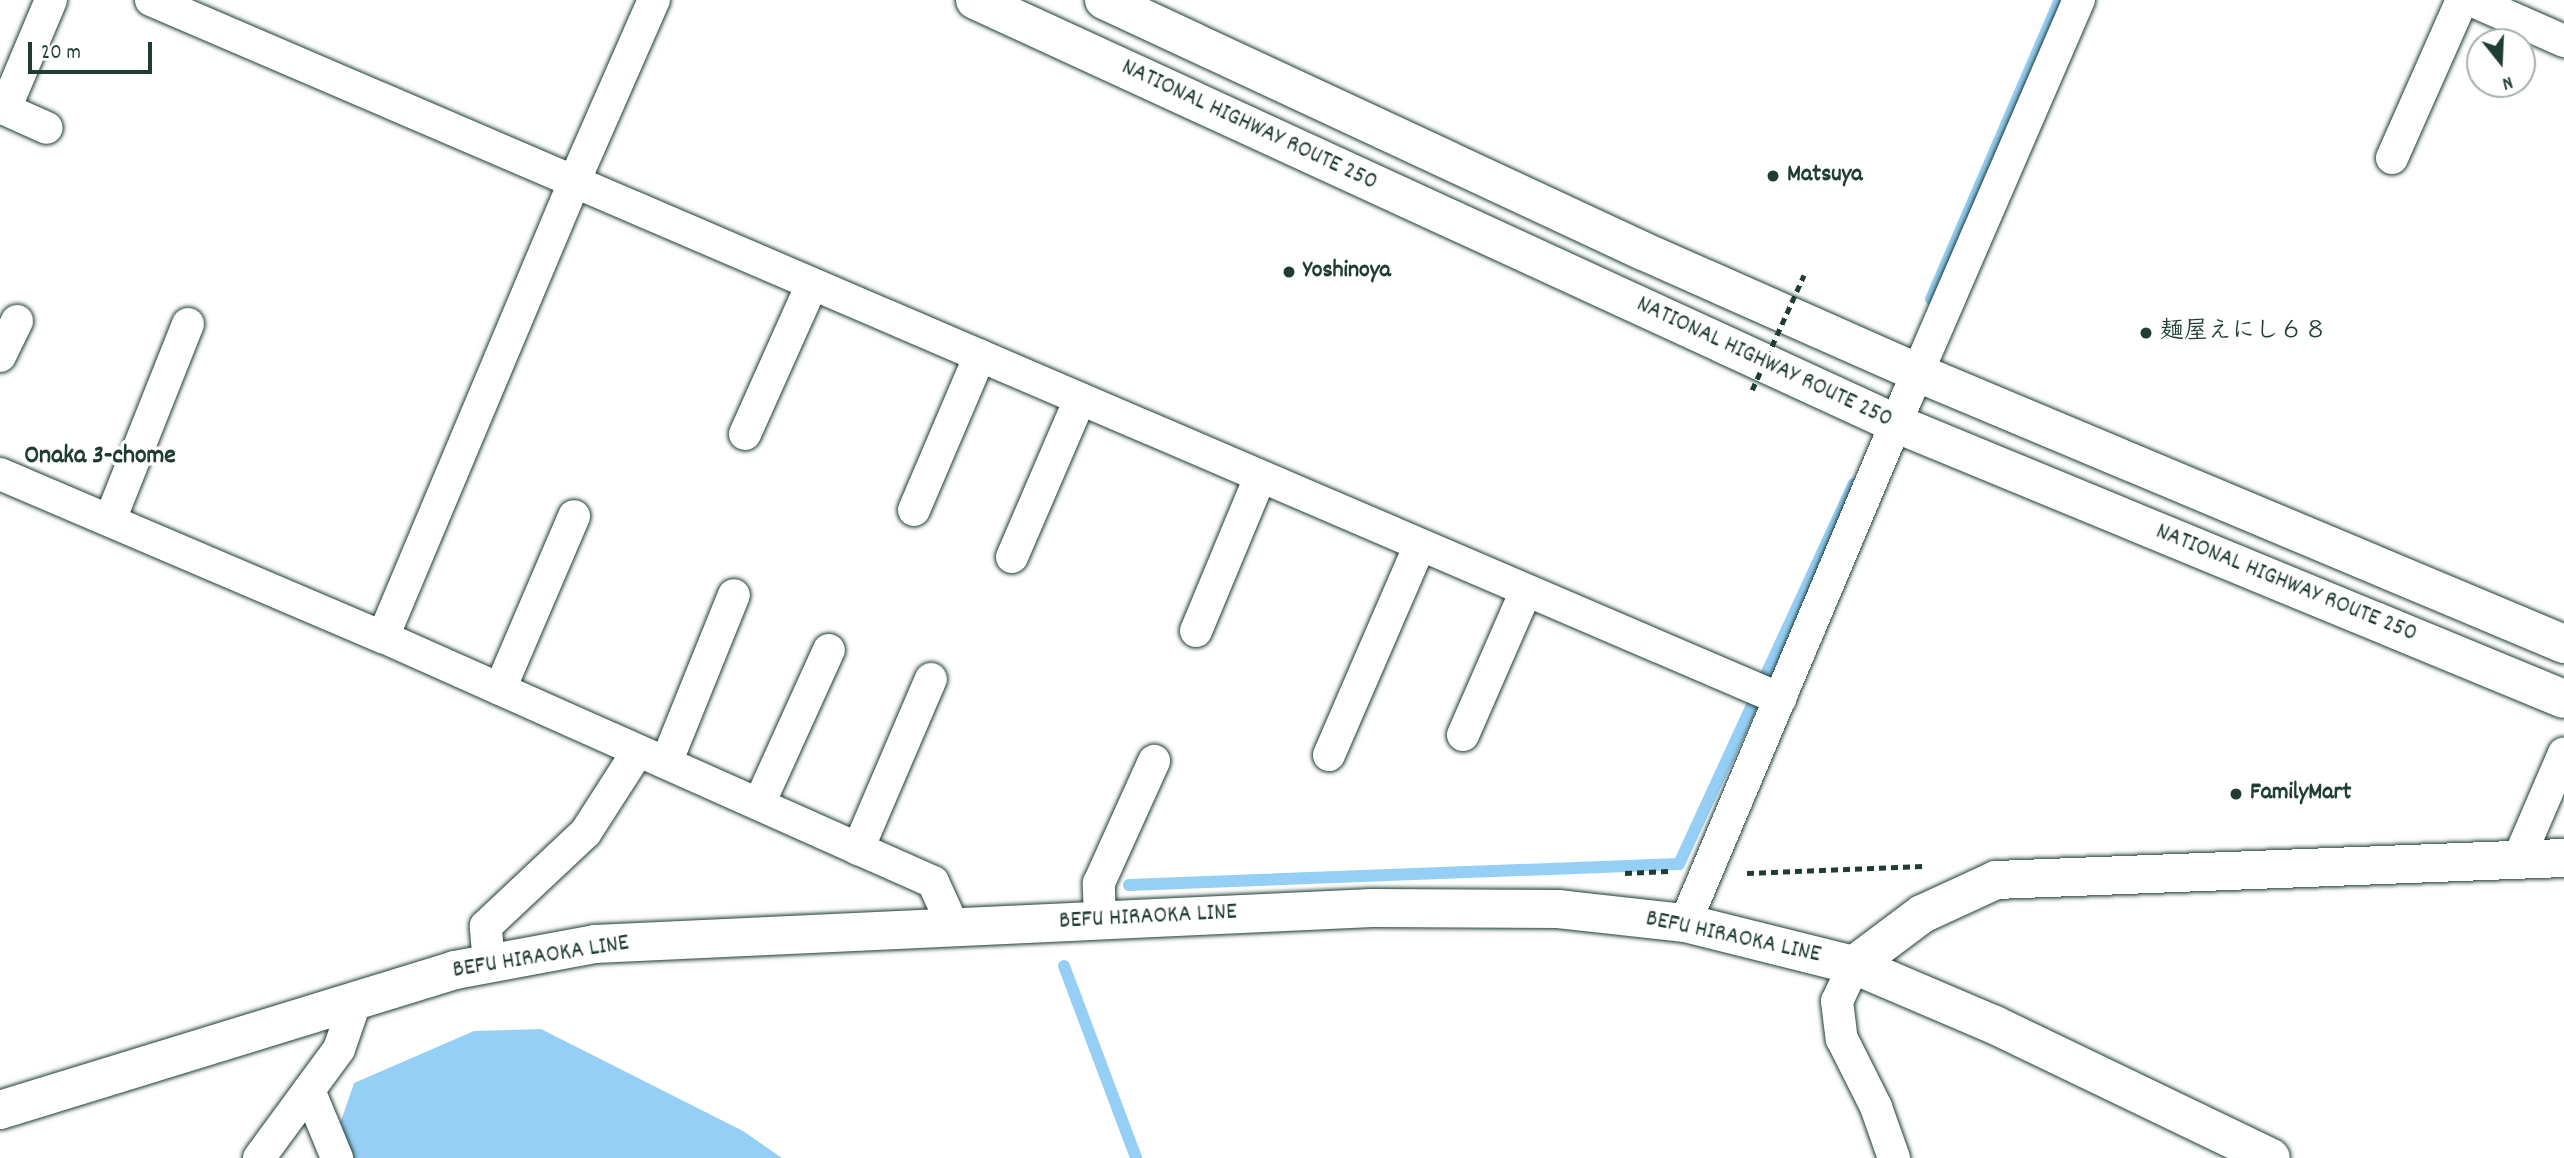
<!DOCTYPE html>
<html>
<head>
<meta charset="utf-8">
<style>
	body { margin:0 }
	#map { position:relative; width:2564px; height:1158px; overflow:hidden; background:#fff; font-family:Dekko,"Klee One",sans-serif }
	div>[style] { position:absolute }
	.water>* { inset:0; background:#96cff5 }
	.stream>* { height:12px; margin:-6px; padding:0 6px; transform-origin:6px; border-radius:6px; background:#96cff5 }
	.path>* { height:4.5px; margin-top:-2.25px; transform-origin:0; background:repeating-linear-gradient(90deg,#1f3d34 0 7px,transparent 0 12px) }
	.roads { filter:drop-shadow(0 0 2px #1f3d34) drop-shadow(0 0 2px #1f3d34) }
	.street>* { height:32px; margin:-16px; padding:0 16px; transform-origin:16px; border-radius:16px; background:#fff }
	.secondary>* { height:38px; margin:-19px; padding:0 19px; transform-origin:19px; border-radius:19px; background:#fff }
	.highway>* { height:38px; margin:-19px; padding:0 19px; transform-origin:19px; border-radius:19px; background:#fff }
	.path-bridge>* { height:4.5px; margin-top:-2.25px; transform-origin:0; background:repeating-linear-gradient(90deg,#1f3d34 0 7px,transparent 0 12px) }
	.dots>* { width:19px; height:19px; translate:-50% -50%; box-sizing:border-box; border:4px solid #fff; border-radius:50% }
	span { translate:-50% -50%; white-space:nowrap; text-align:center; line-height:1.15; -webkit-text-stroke:7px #fff; paint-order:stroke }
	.street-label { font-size:24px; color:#1f3d34 }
	.poi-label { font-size:24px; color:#1f3d34; font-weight:700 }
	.left { translate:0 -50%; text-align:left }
	.neighbourhood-label { font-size:26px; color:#1f3d34; font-weight:700 }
	.north { position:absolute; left:2466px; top:28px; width:70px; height:70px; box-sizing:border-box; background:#fff; border:2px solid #a5b1ae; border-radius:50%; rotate:162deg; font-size:19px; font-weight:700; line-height:28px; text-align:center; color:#1f3d34 }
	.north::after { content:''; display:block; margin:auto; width:24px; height:32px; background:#1f3d34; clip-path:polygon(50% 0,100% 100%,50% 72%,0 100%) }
	.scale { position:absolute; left:28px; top:42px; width:124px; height:32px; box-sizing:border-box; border:4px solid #1f3d34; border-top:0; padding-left:9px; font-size:21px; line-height:24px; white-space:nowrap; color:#1f3d34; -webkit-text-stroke:5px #fff; paint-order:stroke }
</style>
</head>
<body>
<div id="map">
	<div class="water">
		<i style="clip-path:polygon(541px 1029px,743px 1131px,782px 1158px,354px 1158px,340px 1124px,354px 1083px,474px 1031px)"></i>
	</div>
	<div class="stream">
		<i style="left:1931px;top:299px;width:326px;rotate:-66.7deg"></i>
		<i style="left:1129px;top:885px;width:550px;rotate:-2.19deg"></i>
		<i style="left:1679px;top:864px;width:418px;rotate:-65.3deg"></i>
		<i style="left:1064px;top:966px;width:205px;rotate:69.4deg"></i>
	</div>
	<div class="path">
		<i style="left:1625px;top:873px;width:43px;rotate:-2.7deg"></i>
		<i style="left:1747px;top:873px;width:176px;rotate:-2.3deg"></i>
	</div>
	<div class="roads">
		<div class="street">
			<i style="left:151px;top:0;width:1773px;rotate:23.22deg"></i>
			<i style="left:2471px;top:0;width:102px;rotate:23.8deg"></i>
			<i style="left:0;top:107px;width:51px;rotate:24.1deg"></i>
			<i style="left:5px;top:109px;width:118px;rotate:-67.1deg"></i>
			<i style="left:2392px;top:158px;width:173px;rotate:-66.1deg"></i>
			<i style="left:0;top:356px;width:39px;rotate:-64deg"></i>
			<i style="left:745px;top:434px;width:164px;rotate:-65.9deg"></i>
			<i style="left:0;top:474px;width:416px;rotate:23.1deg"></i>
			<i style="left:383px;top:637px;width:602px;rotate:24.01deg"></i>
			<i style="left:933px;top:882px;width:51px;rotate:65.5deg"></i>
			<i style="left:914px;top:510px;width:168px;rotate:-66.9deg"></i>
			<i style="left:110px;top:520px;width:211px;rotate:-68.3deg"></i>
			<i style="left:1012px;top:557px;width:172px;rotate:-66.7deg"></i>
			<i style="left:1196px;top:631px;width:167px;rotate:-67.4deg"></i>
			<i style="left:383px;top:637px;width:493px;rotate:-67.2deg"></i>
			<i style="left:574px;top:182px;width:199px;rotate:-66.3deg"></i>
			<i style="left:500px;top:689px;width:188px;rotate:-66.8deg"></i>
			<i style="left:1463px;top:735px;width:157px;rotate:-66.4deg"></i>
			<i style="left:1329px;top:755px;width:229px;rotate:-66.6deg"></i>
			<i style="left:666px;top:763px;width:181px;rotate:-68deg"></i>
			<i style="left:759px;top:804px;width:169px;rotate:-65.6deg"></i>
			<i style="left:858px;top:849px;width:185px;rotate:-66.8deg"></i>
			<i style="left:2518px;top:860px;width:116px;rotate:-66.7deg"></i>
			<i style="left:1100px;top:920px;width:37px;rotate:-92deg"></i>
			<i style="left:1099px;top:883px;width:134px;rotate:-65.7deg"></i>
			<i style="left:1685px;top:923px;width:571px;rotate:-67.12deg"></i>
			<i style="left:1907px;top:397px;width:433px;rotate:-66.6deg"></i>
			<i style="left:489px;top:964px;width:38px;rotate:-95deg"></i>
			<i style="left:486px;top:926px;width:137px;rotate:-43.2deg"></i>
			<i style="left:586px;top:832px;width:96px;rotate:-57.3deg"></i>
			<i style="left:1854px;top:965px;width:40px;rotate:115deg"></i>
			<i style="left:1837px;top:1001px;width:38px;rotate:83deg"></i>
			<i style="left:1842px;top:1039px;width:76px;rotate:63.4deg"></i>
			<i style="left:1876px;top:1107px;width:54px;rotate:70.6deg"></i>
			<i style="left:309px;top:1090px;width:74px;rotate:67.6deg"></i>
			<i style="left:259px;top:1158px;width:135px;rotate:-53.7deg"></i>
			<i style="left:339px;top:1049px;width:52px;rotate:-70.9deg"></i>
		</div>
		<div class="secondary">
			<i style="left:1854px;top:965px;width:85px;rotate:-36.9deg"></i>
			<i style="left:1922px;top:914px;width:81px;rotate:-24.7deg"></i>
			<i style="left:1996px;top:880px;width:568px;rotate:-2.22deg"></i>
			<i style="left:0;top:1110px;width:476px;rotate:-17.1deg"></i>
			<i style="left:455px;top:970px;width:142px;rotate:-10.5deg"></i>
			<i style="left:595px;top:944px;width:778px;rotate:-2.65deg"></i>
			<i style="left:1372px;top:908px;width:186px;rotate:0.3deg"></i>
			<i style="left:1558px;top:909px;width:128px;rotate:6.3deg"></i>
			<i style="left:1685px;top:923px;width:174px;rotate:14deg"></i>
			<i style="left:1854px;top:965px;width:153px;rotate:23.1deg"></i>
			<i style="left:1995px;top:1025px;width:306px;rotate:25.7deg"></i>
		</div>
		<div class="highway">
			<i style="left:975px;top:0;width:1015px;rotate:24.7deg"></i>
			<i style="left:1897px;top:424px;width:721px;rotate:22.41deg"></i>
			<i style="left:1104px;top:0;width:595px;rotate:24.97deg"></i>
			<i style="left:1643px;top:251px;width:301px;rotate:23.9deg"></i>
			<i style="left:1918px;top:373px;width:701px;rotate:22.76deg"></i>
		</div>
	</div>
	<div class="path-bridge">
		<i style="left:1752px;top:390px;width:126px;rotate:-65.7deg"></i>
	</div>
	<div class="dots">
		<i style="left:1773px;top:176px;background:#1f3d34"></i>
		<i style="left:1289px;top:272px;background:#1f3d34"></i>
		<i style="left:2146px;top:333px;background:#1f3d34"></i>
		<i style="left:2236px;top:794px;background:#1f3d34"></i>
	</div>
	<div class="street-label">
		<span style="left:1249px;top:126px;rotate:25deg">NATIONAL HIGHWAY ROUTE 250</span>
		<span style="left:1764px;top:363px;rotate:25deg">NATIONAL HIGHWAY ROUTE 250</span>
		<span style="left:2286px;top:584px;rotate:22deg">NATIONAL HIGHWAY ROUTE 250</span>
		<span style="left:1148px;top:918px;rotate:-3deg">BEFU HIRAOKA LINE</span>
		<span style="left:1733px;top:938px;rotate:12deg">BEFU HIRAOKA LINE</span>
		<span style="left:541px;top:958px;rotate:-9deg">BEFU HIRAOKA LINE</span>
	</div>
	<div class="poi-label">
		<span class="left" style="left:1787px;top:176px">Matsuya</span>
		<span class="left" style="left:1303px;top:272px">Yoshinoya</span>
		<span class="left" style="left:2160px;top:333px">麺屋えにし６８</span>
		<span class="left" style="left:2250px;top:794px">FamilyMart</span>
	</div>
	<div class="neighbourhood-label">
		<span style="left:100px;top:457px">Onaka 3-chome</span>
	</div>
	<div class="north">N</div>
	<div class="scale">20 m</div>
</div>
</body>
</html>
